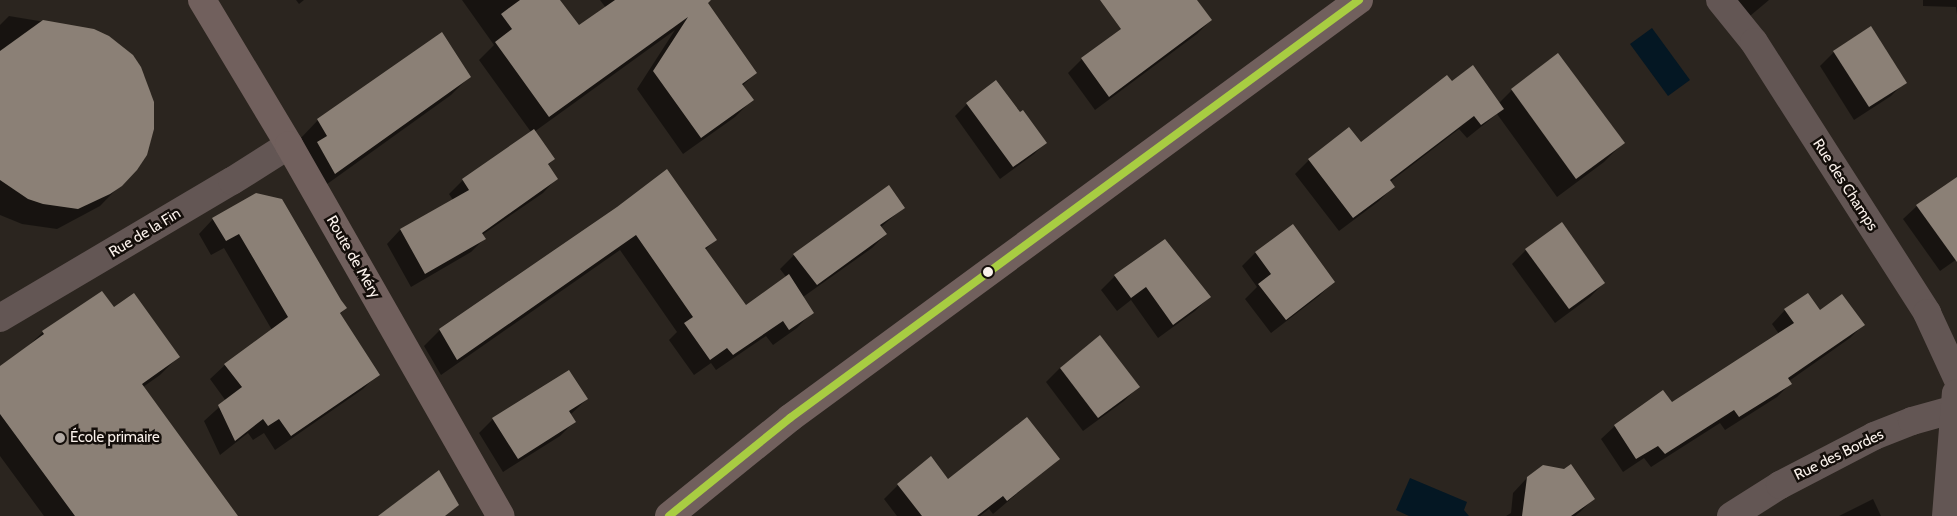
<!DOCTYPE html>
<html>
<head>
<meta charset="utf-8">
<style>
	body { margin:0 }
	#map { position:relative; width:1957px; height:516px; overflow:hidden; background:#2b251f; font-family:Cabin,sans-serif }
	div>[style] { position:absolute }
	.water>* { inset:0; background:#041723 }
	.shadow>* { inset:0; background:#0007 }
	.building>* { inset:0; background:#8b8076 }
	.street>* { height:28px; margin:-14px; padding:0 14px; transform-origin:14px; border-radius:14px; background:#635654 }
	.secondary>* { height:28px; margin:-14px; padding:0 14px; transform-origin:14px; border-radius:14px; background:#71605d }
	.bus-1>* { height:8px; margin:-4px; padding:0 4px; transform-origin:4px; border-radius:4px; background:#a8cd42 }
	.dots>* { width:14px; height:14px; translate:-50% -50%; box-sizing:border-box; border:2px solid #140e0a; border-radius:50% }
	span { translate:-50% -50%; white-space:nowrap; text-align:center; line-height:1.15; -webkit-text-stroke:5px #140e0a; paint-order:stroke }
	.street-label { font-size:15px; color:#faf1eb }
	.poi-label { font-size:15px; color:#faf1eb }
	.left { translate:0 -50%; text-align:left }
</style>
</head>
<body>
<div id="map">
	<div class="water">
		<i style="clip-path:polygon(1652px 28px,1690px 80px,1668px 96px,1630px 44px)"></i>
		<i style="clip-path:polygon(1410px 478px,1467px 502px,1464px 510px,1469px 516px,1409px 516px,1396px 510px)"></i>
	</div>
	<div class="shadow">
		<i style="clip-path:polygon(296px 0,304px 0,299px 4px)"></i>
		<i style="clip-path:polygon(462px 0,559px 0,579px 27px,606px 8px,600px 0,704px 0,756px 73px,742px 86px,752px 100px,735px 117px,683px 154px,637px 89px,675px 30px,534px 132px,554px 159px,547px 166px,556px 179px,543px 193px,482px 235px,484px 239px,471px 252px,411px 287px,387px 244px,400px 230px,453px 200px,449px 194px,463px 180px,531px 132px,479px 60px,494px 45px)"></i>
		<i style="clip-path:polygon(1179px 0,1196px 0,1211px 20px,1197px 34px,1095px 110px,1068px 73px,1082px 59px,1142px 16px)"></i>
		<i style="clip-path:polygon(1727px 0,1769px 0,1744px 21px)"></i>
		<i style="clip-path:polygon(1923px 0,1957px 0,1957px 15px,1956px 7px,1923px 6px)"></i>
		<i style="clip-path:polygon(9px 16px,93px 30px,136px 169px,100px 206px,57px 229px,22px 224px,0 215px,0 25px)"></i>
		<i style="clip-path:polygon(1834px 52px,1905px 82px,1891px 96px,1854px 120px,1820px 66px)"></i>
		<i style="clip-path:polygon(1558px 55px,1623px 143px,1604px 162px,1557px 197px,1497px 114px,1467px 138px,1459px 129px,1390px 182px,1393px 187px,1379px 201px,1339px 231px,1295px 174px,1309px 160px,1361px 144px,1452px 83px,1499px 103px,1512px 90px)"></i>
		<i style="clip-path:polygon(469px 77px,451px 95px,316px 192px,300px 139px,318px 120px)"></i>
		<i style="clip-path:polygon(967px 104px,1020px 114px,1046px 142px,1034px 154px,1000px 179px,955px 116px)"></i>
		<i style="clip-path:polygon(1953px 181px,1957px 187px,1957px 259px,1940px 271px,1903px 219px,1917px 206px)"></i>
		<i style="clip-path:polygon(256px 194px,346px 308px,340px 314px,378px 374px,363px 389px,275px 450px,264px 433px,253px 440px,248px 433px,220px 455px,204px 421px,226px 401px,210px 379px,225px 365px,272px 330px,224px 248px,211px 255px,199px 234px,213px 219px)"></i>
		<i style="clip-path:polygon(617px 208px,715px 240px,705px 250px,746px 307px,787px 278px,780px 269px,794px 255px,903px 208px,881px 227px,886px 234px,872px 248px,803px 297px,812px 312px,797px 328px,773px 345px,766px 336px,716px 370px,711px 363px,694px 375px,669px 340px,677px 332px,620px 250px,441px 375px,424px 346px,440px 330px)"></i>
		<i style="clip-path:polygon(1561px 224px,1604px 283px,1590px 297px,1555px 323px,1512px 264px,1526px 250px)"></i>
		<i style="clip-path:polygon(1256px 252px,1333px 282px,1319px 296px,1271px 333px,1245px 299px,1257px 287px,1242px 266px)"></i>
		<i style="clip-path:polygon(1115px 276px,1209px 297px,1195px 311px,1158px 338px,1131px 300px,1117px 311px,1101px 290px)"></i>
		<i style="clip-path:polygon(114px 309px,178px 357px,160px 375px,143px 387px,236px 516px,44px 516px,0 456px,0 367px,26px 348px,43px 332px)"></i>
		<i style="clip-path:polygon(1785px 310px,1819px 312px,1863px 325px,1850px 338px,1789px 381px,1790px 384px,1777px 397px,1725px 430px,1720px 423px,1651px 467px,1644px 458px,1623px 472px,1601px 439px,1615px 426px,1672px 404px,1779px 334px,1772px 324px)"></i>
		<i style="clip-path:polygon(1060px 368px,1138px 387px,1124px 401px,1083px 431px,1046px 382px)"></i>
		<i style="clip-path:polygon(568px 371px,587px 399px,570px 415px,574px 422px,560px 436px,503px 472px,479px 433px,493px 419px)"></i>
		<i style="clip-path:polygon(1058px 459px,993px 514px,989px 509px,980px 516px,897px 516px,884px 499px,898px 485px,948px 480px)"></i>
		<i style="clip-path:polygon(1565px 470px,1594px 498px,1580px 512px,1575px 516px,1506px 516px,1511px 513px,1513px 493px,1527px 478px)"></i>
		<i style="clip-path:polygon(1873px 499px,1881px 516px,1839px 516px)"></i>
	</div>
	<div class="building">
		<i style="clip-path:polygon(520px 0,560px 0,579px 25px,615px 0,711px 0,708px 3px,757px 73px,742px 84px,754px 100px,701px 138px,653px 71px,688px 17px,549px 117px,495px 42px,512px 29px,501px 14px)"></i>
		<i style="clip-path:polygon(1100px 0,1197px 0,1212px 20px,1109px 97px,1081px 58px,1121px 29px)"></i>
		<i style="clip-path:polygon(43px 20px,94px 29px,109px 36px,133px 55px,141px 67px,154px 102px,154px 129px,147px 155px,137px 170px,122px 186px,110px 194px,78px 209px,43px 204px,28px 199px,0 180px,0 51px)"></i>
		<i style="clip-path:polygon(1871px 26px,1907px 83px,1869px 107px,1833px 51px)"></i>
		<i style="clip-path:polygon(442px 32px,471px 77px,335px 174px,317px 142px,327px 136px,317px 119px)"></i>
		<i style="clip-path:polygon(1558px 53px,1625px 143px,1576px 179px,1511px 89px)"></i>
		<i style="clip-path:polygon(1473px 65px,1504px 109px,1481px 125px,1474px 116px,1390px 180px,1395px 187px,1353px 218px,1308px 159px,1349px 127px,1361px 142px,1447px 75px,1452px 81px)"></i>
		<i style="clip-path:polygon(996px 80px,1020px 112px,1023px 110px,1047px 143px,1013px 167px,966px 103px)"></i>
		<i style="clip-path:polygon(534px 129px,555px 159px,548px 164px,558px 179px,482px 233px,486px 239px,425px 274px,400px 229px,469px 190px,462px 179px)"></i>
		<i style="clip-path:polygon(667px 169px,717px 240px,705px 248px,746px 305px,789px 274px,814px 313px,789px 330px,783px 321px,733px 355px,727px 348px,710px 360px,684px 323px,693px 317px,636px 235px,457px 360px,439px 329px,617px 207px)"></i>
		<i style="clip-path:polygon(1957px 177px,1957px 262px,1916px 205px)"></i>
		<i style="clip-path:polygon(889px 185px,905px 208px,880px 225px,887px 234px,817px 285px,793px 254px)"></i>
		<i style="clip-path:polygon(256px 193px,282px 199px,341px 300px,347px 308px,340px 313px,380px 375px,291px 436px,279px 419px,268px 426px,263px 419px,235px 441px,218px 405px,242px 387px,224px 364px,288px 317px,239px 234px,226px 241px,212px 218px)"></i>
		<i style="clip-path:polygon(1562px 222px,1605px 283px,1569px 309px,1525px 249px)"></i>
		<i style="clip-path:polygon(1293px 224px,1335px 282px,1286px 320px,1258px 284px,1271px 274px,1255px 252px)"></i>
		<i style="clip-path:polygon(1165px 239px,1211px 297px,1173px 325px,1146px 287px,1131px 298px,1114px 275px)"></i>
		<i style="clip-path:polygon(102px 291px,114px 307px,134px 293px,180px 357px,142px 384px,238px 516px,75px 516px,0 414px,0 366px,44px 334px,42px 331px)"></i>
		<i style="clip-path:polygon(1808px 293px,1820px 310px,1842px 294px,1865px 325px,1788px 378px,1792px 384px,1739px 417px,1734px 410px,1665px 454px,1658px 446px,1636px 459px,1614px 425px,1663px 390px,1672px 402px,1794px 323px,1784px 309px)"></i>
		<i style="clip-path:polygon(1100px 335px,1140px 387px,1098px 418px,1060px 368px)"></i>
		<i style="clip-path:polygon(569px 370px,588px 399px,569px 411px,576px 422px,518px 459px,492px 418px)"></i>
		<i style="clip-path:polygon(1027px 417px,1060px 459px,1007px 501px,1003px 496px,977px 516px,922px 516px,897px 484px,931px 456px,948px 479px)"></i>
		<i style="clip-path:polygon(1571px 464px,1595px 499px,1571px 516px,1522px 516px,1527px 477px,1543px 465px,1564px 469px)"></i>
		<i style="clip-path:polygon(439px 470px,459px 505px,445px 516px,378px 516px)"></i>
	</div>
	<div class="street">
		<i style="left:1720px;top:0;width:54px;rotate:51deg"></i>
		<i style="left:1754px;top:42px;width:322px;rotate:57.4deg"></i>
		<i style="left:1927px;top:313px;width:72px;rotate:65.2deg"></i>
		<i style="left:0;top:318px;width:269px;rotate:-30.6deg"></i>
		<i style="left:232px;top:181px;width:67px;rotate:-32.3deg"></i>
		<i style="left:1731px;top:516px;width:58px;rotate:-32.3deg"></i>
		<i style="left:1780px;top:485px;width:106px;rotate:-27.5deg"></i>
		<i style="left:1874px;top:436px;width:41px;rotate:-21.5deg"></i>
		<i style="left:1912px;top:421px;width:45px;rotate:-15.6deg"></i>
		<i style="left:1946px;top:516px;width:123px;rotate:-85.4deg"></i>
	</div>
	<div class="secondary">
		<i style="left:202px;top:0;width:169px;rotate:59deg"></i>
		<i style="left:289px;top:145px;width:427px;rotate:60.3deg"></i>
		<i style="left:669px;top:516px;width:156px;rotate:-39deg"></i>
		<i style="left:790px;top:418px;width:706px;rotate:-36.3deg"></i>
	</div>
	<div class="bus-1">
		<i style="left:669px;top:516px;width:156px;rotate:-39deg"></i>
		<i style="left:790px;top:418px;width:706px;rotate:-36.3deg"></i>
	</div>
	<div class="dots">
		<i style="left:988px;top:272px;background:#faf1eb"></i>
		<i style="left:60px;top:438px;background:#b2aaa4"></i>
	</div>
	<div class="street-label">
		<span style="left:1845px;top:185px;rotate:57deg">Rue des Champs</span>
		<span style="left:145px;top:233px;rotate:-31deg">Rue de la Fin</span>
		<span style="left:353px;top:257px;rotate:60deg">Route de Méry</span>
		<span style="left:1839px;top:455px;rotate:-26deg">Rue des Bordes</span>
	</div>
	<div class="poi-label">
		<span class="left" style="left:70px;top:438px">École primaire</span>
	</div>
</div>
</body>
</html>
